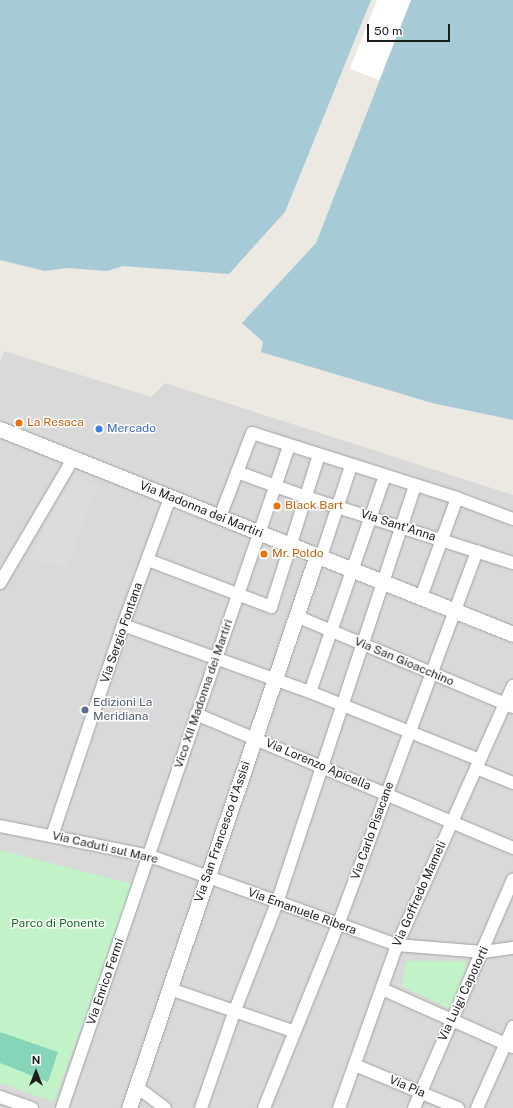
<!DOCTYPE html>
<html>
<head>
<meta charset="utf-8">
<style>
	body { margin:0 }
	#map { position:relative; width:513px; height:1108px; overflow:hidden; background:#ece9e2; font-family:"Public Sans",sans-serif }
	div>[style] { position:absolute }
	.residential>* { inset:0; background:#dad9d9 }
	.park>* { inset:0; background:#c2f3c8 }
	.pitch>* { inset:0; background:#87d5b9 }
	.parking>* { inset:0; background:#dcdcdc }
	.water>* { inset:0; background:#a6cad6 }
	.pier>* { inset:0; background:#fff }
	.roads { filter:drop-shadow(0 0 1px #a0a0a0) drop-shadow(0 0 1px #a0a0a0) }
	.minor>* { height:12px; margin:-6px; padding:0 6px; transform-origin:6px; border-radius:6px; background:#fff }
	.tertiary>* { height:15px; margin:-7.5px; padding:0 7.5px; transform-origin:7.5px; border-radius:7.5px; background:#fff }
	.dots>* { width:11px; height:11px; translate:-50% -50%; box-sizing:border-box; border:2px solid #fff; border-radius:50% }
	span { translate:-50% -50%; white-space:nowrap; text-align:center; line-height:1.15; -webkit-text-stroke:3px #fff; paint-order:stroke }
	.food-label { font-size:12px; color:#c56008 }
	.left { translate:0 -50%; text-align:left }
	.shop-label { font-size:12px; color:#366cbe }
	.street-label { font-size:12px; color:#1c1c1c }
	.service-label { font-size:12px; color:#4e5e75 }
	.park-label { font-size:12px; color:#156e20 }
	.north { position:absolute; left:16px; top:1052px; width:40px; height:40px; -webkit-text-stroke:3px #fff; paint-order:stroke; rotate:0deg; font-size:11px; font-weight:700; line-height:16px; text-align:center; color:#1c1c1c }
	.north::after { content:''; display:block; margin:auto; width:14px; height:18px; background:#1c1c1c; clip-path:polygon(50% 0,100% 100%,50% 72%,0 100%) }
	.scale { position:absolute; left:367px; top:24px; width:83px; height:18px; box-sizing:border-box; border:2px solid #1c1c1c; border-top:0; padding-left:5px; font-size:12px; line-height:14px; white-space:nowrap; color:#1c1c1c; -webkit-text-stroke:3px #fff; paint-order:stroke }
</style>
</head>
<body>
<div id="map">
	<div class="residential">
		<i style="clip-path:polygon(4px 351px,151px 397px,165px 383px,513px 495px,513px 1108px,0 1108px,0 362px)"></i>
	</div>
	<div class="park">
		<i style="clip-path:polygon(0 850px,133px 884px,54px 1102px,0 1083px)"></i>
		<i style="clip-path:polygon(406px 961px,465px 961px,467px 967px,450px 1009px,402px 986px)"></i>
	</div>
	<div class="pitch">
		<i style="clip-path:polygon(0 1032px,58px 1052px,48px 1082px,0 1063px)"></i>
	</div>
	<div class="parking">
		<i style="clip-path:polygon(74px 475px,98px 485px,66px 568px,28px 558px)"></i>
	</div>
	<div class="water">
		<i style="clip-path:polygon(0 0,371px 0,285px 212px,229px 274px,123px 266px,107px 271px,67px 268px,45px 271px,0 260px)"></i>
		<i style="clip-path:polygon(411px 0,513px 0,513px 420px,432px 403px,261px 352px,263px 342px,242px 323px,316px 243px)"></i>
	</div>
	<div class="pier">
		<i style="clip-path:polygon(377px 0,411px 0,379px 80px,350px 69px)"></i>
	</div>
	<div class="roads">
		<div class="minor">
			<i style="left:237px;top:472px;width:73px;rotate:19.9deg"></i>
			<i style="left:306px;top:497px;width:217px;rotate:17.7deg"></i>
			<i style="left:220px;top:517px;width:90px;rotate:-69.1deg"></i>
			<i style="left:252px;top:433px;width:215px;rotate:17.6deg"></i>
			<i style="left:457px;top:498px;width:60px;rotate:20.6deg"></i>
			<i style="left:321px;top:557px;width:96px;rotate:-71.8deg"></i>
			<i style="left:148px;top:560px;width:132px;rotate:20.9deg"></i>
			<i style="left:271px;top:607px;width:159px;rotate:-72.5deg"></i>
			<i style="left:0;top:583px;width:144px;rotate:-59.5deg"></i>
			<i style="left:421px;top:597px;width:105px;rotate:-70deg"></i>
			<i style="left:296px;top:616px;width:235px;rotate:22.8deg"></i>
			<i style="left:123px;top:625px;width:199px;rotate:19.7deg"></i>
			<i style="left:310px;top:692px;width:183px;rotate:21.8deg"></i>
			<i style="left:310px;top:692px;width:229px;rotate:-70.9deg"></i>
			<i style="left:196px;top:714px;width:344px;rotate:22.9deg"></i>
			<i style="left:476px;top:768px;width:40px;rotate:22deg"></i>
			<i style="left:0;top:826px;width:153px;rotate:11.3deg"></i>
			<i style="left:150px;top:856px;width:263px;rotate:19.8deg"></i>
			<i style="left:397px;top:945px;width:86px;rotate:4.7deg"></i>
			<i style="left:483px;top:952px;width:30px;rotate:-8deg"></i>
			<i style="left:52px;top:836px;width:223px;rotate:-71.4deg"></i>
			<i style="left:123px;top:625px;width:135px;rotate:-69.7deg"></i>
			<i style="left:170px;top:989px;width:130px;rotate:18.9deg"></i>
			<i style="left:382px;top:989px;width:143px;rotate:23.9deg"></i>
			<i style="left:355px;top:1065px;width:112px;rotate:22.7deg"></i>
			<i style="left:137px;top:1087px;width:35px;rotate:37deg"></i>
			<i style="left:0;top:1097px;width:34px;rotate:19deg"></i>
			<i style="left:62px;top:1108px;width:700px;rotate:-71.07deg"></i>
			<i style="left:201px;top:1108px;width:104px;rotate:-70.9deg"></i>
			<i style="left:235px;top:1010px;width:115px;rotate:-68.6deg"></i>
			<i style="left:277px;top:903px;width:439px;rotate:-71.7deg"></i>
			<i style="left:264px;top:1108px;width:197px;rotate:-68deg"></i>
			<i style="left:338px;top:925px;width:399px;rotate:-69.6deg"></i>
			<i style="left:339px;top:1108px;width:173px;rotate:-70.4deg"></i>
			<i style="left:397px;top:945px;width:284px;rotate:-65.9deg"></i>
			<i style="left:414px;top:1108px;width:249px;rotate:-66.6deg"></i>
			<i style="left:477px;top:1108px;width:89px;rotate:-66deg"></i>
		</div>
		<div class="tertiary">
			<i style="left:0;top:429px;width:552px;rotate:21.78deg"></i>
			<i style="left:129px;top:1108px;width:584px;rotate:-71.22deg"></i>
		</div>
	</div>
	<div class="dots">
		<i style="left:19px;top:423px;background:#e8710a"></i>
		<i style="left:99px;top:429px;background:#3f7fe0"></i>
		<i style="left:277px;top:506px;background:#e8710a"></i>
		<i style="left:264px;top:554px;background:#e8710a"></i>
		<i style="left:85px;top:710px;background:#5c6f8a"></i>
	</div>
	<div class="food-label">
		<span class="left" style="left:27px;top:423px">La Resaca</span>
		<span class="left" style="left:285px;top:506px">Black Bart</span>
		<span class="left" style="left:272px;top:554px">Mr. Poldo</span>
	</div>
	<div class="shop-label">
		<span class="left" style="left:107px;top:429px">Mercado</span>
	</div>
	<div class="street-label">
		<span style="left:201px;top:510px;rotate:22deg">Via Madonna dei Martiri</span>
		<span style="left:398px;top:526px;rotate:18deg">Via Sant'Anna</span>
		<span style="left:122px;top:633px;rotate:-71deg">Via Sergio Fontana</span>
		<span style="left:404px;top:662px;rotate:23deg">Via San Gioacchino</span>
		<span style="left:204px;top:694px;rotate:-71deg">Vico XII Madonna dei Martiri</span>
		<span style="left:318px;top:765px;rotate:23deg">Via Lorenzo Apicella</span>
		<span style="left:373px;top:831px;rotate:-70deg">Via Carlo Pisacane</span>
		<span style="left:223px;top:832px;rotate:-71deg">Via San Francesco d'Assisi</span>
		<span style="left:105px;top:848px;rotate:13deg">Via Caduti sul Mare</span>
		<span style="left:420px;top:894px;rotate:-66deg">Via Goffredo Mameli</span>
		<span style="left:302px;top:912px;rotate:20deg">Via Emanuele Ribera</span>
		<span style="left:106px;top:982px;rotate:-71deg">Via Enrico Fermi</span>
		<span style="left:464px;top:994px;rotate:-65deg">Via Luigi Capotorti</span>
		<span style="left:407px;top:1087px;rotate:23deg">Via Pia</span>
	</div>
	<div class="service-label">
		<span class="left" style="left:93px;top:710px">Edizioni La<br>Meridiana</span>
	</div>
	<div class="park-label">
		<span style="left:58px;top:924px">Parco di Ponente</span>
	</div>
	<div class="north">N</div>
	<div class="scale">50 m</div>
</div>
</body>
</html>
